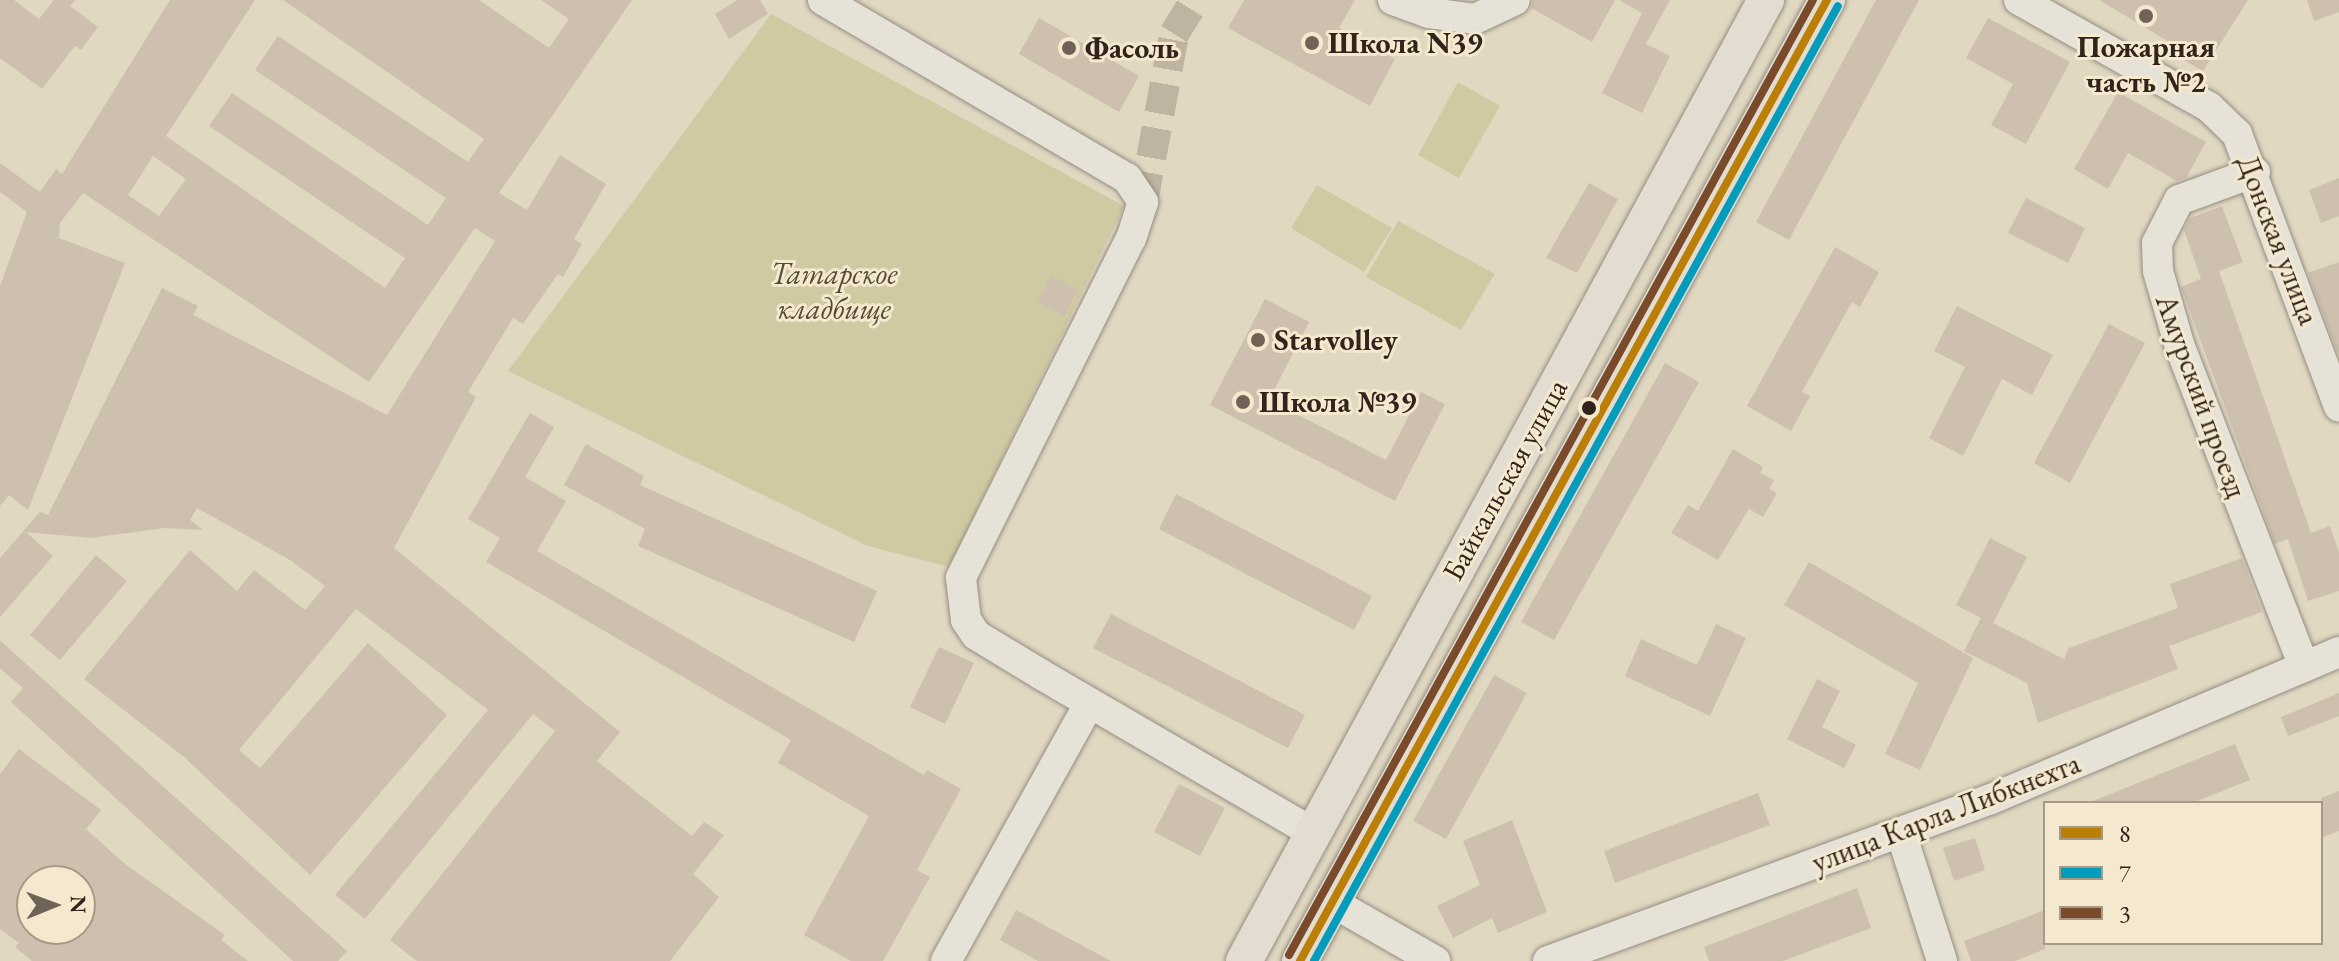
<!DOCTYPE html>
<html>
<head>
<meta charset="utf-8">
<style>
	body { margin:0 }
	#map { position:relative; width:2339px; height:961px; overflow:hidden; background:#e1d8c2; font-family:"EB Garamond",serif }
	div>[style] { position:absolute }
	.green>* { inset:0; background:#cfcaa2 }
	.building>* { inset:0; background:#cdc0ae }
	.minor-tunnel>* { height:30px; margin-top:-15px; transform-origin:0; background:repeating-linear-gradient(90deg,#beb4a1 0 30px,transparent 0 45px) }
	.roads { filter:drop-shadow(0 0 2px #958e81) drop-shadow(0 0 2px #958e81) }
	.minor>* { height:30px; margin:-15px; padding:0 15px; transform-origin:15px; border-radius:15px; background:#e7e2d7 }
	.major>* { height:36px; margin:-18px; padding:0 18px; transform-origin:18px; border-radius:18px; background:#e3ddd1 }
	.bus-1>* { height:8px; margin:-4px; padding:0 4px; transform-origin:4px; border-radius:4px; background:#bb7f08 }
	.bus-2>* { height:8px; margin:-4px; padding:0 4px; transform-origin:4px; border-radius:4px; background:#059cbc }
	.bus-3>* { height:8px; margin:-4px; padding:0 4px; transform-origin:4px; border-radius:4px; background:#7a4b2a }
	.dots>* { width:22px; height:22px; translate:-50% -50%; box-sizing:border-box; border:4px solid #f4e9cf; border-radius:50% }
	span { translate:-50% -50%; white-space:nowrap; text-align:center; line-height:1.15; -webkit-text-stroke:6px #f4e9cf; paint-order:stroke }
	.poi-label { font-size:30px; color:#30241c; font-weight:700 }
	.left { translate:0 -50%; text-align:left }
	.street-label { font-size:30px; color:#30241c }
	.park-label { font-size:30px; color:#544b37; font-style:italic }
	.legend { position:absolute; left:2043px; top:801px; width:280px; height:144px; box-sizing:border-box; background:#f4e9cf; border:2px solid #a69a87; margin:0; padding:10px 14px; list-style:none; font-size:24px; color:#30241c }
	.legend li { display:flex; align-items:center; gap:16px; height:40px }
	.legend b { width:40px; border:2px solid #a69a87 }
	.north { position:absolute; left:16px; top:865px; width:80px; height:80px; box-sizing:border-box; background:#f4e9cf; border:2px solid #a69a87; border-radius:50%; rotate:89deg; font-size:22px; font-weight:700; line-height:32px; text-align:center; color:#30241c }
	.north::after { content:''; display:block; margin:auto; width:28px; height:36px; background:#6e6356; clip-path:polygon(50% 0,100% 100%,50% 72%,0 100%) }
</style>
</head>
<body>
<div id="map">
	<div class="green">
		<i style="clip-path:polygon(771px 14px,1124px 206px,949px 567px,868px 546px,508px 371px)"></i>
		<i style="clip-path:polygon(1458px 82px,1500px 106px,1459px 178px,1418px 155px)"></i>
		<i style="clip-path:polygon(1317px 185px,1392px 228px,1364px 272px,1291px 228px)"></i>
		<i style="clip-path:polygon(1398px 221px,1495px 274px,1461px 330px,1366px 277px)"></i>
	</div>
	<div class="building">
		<i style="clip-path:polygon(0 0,14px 0,39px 19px,54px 0,75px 0,70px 6px,98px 27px,81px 50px,75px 46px,42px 89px,0 58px)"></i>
		<i style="clip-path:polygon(evenodd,170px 0,255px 0,166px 136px,385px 288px,405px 258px,209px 126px,232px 93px,428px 225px,446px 198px,255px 70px,278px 36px,468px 162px,484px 139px,283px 0,479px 0,549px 48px,569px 19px,541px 0,632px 0,499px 193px,527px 210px,560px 155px,606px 184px,574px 239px,582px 244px,563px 277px,558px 274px,523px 324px,513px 318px,468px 392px,476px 397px,394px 548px,620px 732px,597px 761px,692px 836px,704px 822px,724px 835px,693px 874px,719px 897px,670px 961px,417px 961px,390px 940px,555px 731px,533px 714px,365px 919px,335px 895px,488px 710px,356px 609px,239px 750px,260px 768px,368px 643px,447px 715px,310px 875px,184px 757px,84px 679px,190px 550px,237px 591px,254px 570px,305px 610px,325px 586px,290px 560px,197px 508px,190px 520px,203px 530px,164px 528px,91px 538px,26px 532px,53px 556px,0 617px,0 558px,40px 512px,48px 515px,162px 288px,198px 306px,193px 315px,387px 415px,495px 241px,475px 228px,369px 382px,83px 193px,60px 223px,59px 238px,125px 263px,28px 510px,9px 495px,0 506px,0 286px,27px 212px,0 192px,0 163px,40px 192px,56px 169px,62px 174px,170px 0,153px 156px,186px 179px,159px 216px,128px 195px,153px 156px)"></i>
		<i style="clip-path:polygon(737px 0,760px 0,768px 14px,729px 39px,715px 14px)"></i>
		<i style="clip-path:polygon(1244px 0,1355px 0,1339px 28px,1395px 59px,1370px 106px,1228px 28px)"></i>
		<i style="clip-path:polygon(1533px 0,1615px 0,1592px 42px,1531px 8px)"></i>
		<i style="clip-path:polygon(1619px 0,1670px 0,1646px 44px,1670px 56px,1642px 113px,1602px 93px,1642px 13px)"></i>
		<i style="clip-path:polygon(1876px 0,1919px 0,1789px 240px,1756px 222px)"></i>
		<i style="clip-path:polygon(2099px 0,2248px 0,2203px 71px,2172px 53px,2176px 46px)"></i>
		<i style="clip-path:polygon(2307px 0,2339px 0,2339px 12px,2314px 21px)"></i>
		<i style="clip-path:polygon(1039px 18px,1139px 76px,1119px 112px,1019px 54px)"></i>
		<i style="clip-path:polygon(1988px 18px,2070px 62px,2026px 144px,1991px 125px,2013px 84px,1966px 58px)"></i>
		<i style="clip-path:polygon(2118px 92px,2206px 142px,2186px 178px,2177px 181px,2128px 153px,2108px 189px,2074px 169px)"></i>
		<i style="clip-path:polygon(2339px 178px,2339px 216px,2321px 223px,2309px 190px)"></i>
		<i style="clip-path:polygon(1589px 183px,1618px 199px,1577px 273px,1546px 258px)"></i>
		<i style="clip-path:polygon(2026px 198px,2085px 228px,2068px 263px,2008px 233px)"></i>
		<i style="clip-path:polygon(2222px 206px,2243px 262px,2219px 271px,2311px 533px,2330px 526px,2339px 553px,2339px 591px,2308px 601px,2288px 539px,2275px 544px,2181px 287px,2201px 279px,2184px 230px,2190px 218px)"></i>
		<i style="clip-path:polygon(1835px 247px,1879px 272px,1860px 307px,1852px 302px,1802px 392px,1810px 396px,1791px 431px,1747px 406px)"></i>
		<i style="clip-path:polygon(2339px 262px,2339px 356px,2308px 273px)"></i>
		<i style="clip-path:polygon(1051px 276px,1077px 289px,1065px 316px,1038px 303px)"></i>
		<i style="clip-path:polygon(1265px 299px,1309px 322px,1269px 400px,1386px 460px,1421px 392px,1445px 404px,1395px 501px,1210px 405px)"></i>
		<i style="clip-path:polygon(1957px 306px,2053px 355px,2032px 395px,2002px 379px,1963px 456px,1929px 438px,1965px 367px,1934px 351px)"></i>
		<i style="clip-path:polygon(2109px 324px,2145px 343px,2070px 483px,2034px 463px)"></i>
		<i style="clip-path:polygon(1665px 363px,1699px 382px,1554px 640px,1521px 622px)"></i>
		<i style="clip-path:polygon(530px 413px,554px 427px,525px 477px,566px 501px,537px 551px,924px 775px,927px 770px,961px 789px,917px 870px,930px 877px,883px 961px,851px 961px,804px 935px,869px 816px,778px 763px,791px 740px,486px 562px,500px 538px,468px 519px)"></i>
		<i style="clip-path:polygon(586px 444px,644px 476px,640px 485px,877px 591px,854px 642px,638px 546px,645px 529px,564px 485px)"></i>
		<i style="clip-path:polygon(1733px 449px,1763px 467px,1760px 473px,1774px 480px,1769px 489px,1777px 493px,1763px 517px,1749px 509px,1718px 560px,1671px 533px,1688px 505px,1698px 511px)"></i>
		<i style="clip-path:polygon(1176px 494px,1372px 596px,1354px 630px,1159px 529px)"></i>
		<i style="clip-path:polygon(1990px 538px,2027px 557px,1993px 623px,2064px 659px,2069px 648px,2178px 608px,2170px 584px,2242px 558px,2262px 612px,2169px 646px,2178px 669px,2038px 723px,2027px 683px,1964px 651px,1981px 618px,1956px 605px)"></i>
		<i style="clip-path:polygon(96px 555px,127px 581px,60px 660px,30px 635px)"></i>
		<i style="clip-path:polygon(1809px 562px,1973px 658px,1920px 770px,1885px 754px,1918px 683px,1784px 605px)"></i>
		<i style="clip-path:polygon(1111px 614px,1305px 715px,1288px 748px,1093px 648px)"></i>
		<i style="clip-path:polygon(1716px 624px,1746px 638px,1710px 716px,1625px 676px,1641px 639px,1697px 665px)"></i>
		<i style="clip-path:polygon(0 640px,16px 655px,347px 951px,338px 961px,293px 961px,11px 702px,23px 688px,0 668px)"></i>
		<i style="clip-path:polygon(939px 647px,974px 663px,945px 724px,910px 707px)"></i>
		<i style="clip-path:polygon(1494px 675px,1527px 693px,1446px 839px,1413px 821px)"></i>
		<i style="clip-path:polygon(1817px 679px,1840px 691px,1822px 727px,1856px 745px,1844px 768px,1787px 739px)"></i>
		<i style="clip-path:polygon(2339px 693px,2339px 716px,2288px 736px,2281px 717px)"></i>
		<i style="clip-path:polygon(2235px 744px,2250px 780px,2192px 803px,2088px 803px)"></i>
		<i style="clip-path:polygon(evenodd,19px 749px,101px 810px,86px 829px,125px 864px,225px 935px,221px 940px,248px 961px,32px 961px,15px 947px,19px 943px,0 929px,0 774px,19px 749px,32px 881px,80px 881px,80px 929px,32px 929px,32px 881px)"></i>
		<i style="clip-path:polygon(1179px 784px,1225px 808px,1200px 856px,1154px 832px)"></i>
		<i style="clip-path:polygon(2339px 791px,2339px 831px,2321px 838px,2321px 798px)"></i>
		<i style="clip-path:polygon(1758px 793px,1770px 825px,1615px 883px,1604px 851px)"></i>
		<i style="clip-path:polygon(1512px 820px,1547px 912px,1498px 933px,1492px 918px,1453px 938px,1437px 906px,1480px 885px,1463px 841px)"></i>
		<i style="clip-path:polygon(1975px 838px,1985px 870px,1954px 881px,1943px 848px)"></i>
		<i style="clip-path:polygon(1857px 888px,1871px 928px,1783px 961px,1709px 961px,1704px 947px)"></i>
		<i style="clip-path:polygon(1016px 910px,1111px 961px,1038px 961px,1000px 940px)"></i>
		<i style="clip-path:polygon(2045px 910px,2045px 949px,2015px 961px,1971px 961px,1964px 941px)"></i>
	</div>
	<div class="minor-tunnel">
		<i style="left:1143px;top:202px;width:171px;rotate:-79.5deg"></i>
		<i style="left:1174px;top:34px;width:40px;rotate:-58deg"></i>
	</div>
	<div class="roads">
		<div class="minor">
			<i style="left:823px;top:0;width:352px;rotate:30.4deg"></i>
			<i style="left:1127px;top:178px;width:29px;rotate:56deg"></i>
			<i style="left:1143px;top:202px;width:38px;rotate:108deg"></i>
			<i style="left:1131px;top:238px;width:380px;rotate:116.6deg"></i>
			<i style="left:961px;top:578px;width:42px;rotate:83.2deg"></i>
			<i style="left:966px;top:620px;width:18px;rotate:56deg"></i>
			<i style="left:976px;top:635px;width:77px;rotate:31.2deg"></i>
			<i style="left:1042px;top:675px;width:314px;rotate:30.2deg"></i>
			<i style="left:1393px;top:0;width:38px;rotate:20deg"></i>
			<i style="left:1429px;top:13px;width:46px;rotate:7.4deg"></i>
			<i style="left:1475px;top:19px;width:44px;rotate:-25.4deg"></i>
			<i style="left:2019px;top:0;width:218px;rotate:29.4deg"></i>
			<i style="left:2209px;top:107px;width:39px;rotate:44deg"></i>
			<i style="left:2237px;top:134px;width:291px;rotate:69.5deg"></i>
			<i style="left:2255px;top:172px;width:81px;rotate:159.8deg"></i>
			<i style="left:2179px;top:200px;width:48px;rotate:117.1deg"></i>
			<i style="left:2157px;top:243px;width:28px;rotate:88deg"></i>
			<i style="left:2158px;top:271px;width:79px;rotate:73.9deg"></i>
			<i style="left:2180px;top:347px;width:343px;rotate:68.8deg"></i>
			<i style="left:1901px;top:833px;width:134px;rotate:72.2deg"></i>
			<i style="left:1332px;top:902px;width:119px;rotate:29.8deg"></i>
			<i style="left:946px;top:961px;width:294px;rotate:-60.9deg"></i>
			<i style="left:1548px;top:961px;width:472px;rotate:-20.1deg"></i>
			<i style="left:1991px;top:799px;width:378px;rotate:-22.9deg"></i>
		</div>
		<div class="major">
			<i style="left:1244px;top:961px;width:1094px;rotate:-61.49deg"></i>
			<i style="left:1300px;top:961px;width:1096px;rotate:-61.26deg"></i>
		</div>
	</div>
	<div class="bus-1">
		<i style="left:1300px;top:961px;width:1096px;rotate:-61.26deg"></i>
	</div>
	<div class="bus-2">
		<i style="left:1314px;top:961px;width:1089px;rotate:-61.25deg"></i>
	</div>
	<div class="bus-3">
		<i style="left:1289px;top:955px;width:1089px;rotate:-61.25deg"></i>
	</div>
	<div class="dots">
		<i style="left:2146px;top:16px;background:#6e6356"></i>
		<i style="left:1312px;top:43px;background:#6e6356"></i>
		<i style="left:1069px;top:48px;background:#6e6356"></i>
		<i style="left:1258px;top:340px;background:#6e6356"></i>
		<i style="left:1243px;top:402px;background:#6e6356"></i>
		<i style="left:1589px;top:408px;background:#30241c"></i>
	</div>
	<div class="poi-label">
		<span class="left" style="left:1328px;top:43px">Школа N39</span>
		<span style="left:2146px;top:64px">Пожарная<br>часть №2</span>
		<span class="left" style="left:1085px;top:48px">Фасоль</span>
		<span class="left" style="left:1274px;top:340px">Starvolley</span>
		<span class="left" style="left:1259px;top:402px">Школа №39</span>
	</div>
	<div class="street-label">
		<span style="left:2278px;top:240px;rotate:69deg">Донская улица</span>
		<span style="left:2201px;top:396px;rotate:70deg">Амурский проезд</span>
		<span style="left:1505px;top:480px;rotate:-61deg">Байкальская улица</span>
		<span style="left:1946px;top:813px;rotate:-21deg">улица Карла Либкнехта</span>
	</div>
	<div class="park-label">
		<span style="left:834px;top:291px">Татарское<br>кладбище</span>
	</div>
	<ul class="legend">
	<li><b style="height:10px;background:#bb7f08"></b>8</li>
	<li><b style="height:10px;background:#059cbc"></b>7</li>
	<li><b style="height:10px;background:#7a4b2a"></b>3</li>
	</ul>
	<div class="north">N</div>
</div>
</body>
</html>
